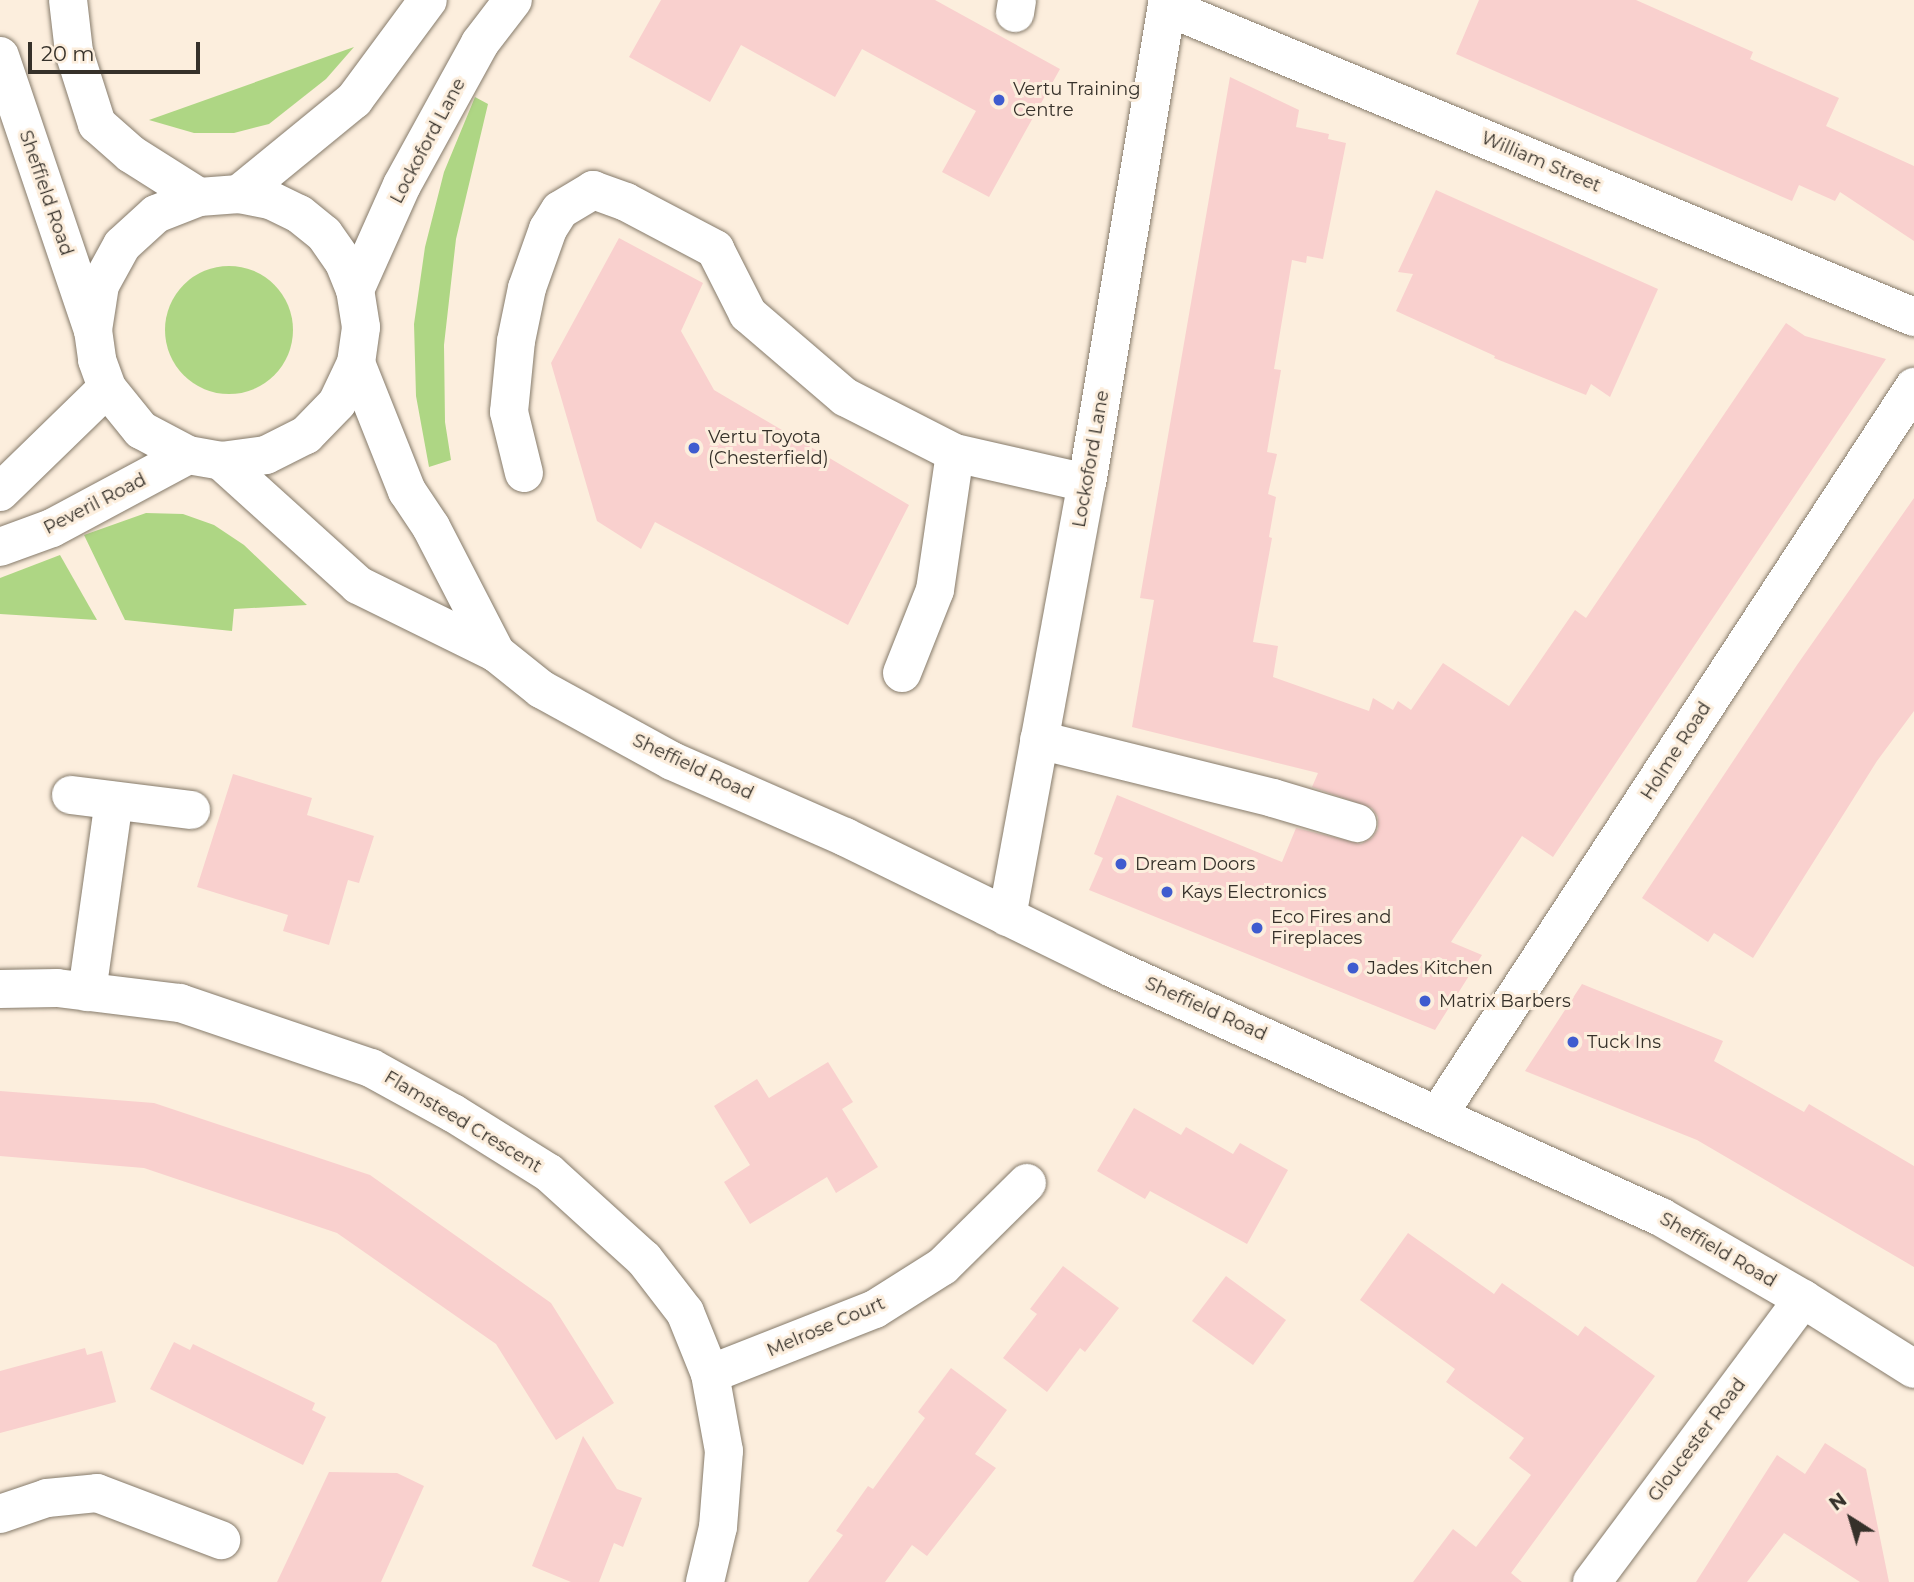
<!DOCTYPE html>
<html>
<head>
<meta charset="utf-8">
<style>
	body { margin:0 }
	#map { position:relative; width:1914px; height:1582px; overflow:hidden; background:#fceedd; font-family:Montserrat,sans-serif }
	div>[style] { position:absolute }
	.green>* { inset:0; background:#aed684 }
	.round { border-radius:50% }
	.building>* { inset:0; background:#f9d0ce }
	.roads { filter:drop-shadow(0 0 2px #867b6b) drop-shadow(0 0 2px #867b6b) }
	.minor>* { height:38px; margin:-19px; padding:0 19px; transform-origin:19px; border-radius:19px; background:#fff }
	.major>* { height:38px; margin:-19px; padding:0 19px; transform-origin:19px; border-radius:19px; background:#fff }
	.dots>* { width:19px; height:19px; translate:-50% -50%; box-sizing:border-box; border:4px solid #fceedd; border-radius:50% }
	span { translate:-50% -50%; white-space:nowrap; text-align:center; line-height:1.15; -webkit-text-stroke:6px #fceedd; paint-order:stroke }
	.poi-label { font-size:18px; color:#36312a }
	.left { translate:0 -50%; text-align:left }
	.street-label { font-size:18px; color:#36312a }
	.north { position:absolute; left:1816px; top:1484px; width:70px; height:70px; -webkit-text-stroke:5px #fceedd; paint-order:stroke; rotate:323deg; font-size:19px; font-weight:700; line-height:28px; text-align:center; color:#36312a }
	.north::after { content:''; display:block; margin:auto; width:24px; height:32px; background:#36312a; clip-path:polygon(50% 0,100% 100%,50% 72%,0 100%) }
	.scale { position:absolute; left:28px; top:42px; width:172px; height:32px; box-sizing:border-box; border:4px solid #36312a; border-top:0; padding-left:9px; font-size:21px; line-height:24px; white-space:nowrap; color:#36312a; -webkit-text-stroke:5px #fceedd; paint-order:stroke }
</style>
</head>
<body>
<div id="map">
	<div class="green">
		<i style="clip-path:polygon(354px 47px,326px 79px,269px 124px,234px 133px,194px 133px,149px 120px)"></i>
		<i style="clip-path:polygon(475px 97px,488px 104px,456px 239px,444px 345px,445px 422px,451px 460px,429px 467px,416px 396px,414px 324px,425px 247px,444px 172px)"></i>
		<i class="round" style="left:165px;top:266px;width:128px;height:128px"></i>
		<i style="clip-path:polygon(146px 513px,183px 514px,214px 525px,244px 545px,307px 605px,234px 609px,232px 631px,125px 620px,84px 535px)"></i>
		<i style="clip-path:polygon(60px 555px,97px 620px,0 614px,0 578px)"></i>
	</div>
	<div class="building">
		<i style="clip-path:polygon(661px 0,935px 0,1060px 69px,989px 197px,942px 172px,976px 111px,862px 49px,835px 97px,741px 45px,710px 102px,629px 57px)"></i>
		<i style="clip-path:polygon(1479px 0,1636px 0,1753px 52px,1750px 59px,1839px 98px,1826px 126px,1914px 166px,1914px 241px,1840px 192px,1835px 201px,1799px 185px,1792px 201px,1456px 54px)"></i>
		<i style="clip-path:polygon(1230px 77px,1299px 110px,1296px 127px,1329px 134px,1328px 139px,1346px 143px,1323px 259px,1307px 256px,1306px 263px,1292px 260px,1274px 369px,1281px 370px,1267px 452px,1277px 454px,1268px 494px,1276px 497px,1269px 537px,1272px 538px,1253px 642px,1278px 646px,1273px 677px,1369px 711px,1373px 698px,1393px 710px,1398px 701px,1411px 710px,1443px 663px,1509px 706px,1575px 610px,1586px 618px,1786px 323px,1805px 336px,1886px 359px,1553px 857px,1522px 836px,1451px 942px,1482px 955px,1435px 1030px,1089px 890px,1103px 858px,1094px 854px,1117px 795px,1282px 862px,1296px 828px,1361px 844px,1372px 838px,1378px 829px,1378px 817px,1372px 808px,1312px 787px,1318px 773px,1132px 727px,1154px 600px,1140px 598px)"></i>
		<i style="clip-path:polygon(1436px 190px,1658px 289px,1610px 397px,1591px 384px,1586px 395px,1494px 358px,1495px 356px,1396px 311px,1413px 274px,1398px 272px)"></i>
		<i style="clip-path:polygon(619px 238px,703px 283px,681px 331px,714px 390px,909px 505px,848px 625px,655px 522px,641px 549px,597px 521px,551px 363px)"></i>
		<i style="clip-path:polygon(1914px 498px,1914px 711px,1877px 761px,1753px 958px,1714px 933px,1708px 942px,1642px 898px,1797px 665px)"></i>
		<i style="clip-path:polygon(233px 774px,312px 798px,307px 815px,374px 836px,359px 883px,348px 880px,329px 945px,283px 931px,288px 915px,197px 887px)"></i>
		<i style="clip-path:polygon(1582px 984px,1723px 1041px,1714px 1061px,1804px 1112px,1809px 1104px,1914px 1166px,1914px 1267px,1697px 1140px,1525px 1071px)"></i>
		<i style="clip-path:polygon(828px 1062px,853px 1102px,842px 1109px,878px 1167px,836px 1193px,827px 1177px,750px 1224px,724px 1182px,750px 1165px,714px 1106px,757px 1079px,769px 1098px)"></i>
		<i style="clip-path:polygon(0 1091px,154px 1103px,370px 1175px,551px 1303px,614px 1403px,556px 1440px,496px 1344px,337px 1233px,144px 1168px,0 1156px)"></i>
		<i style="clip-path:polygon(1134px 1108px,1181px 1135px,1186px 1127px,1233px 1154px,1240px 1143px,1288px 1170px,1247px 1244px,1150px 1191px,1145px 1199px,1097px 1171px)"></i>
		<i style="clip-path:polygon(1408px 1233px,1494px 1294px,1502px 1283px,1578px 1336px,1585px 1326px,1655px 1376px,1511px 1573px,1522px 1582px,1413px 1582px,1453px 1529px,1476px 1547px,1531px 1475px,1509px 1458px,1524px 1438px,1446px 1382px,1455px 1369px,1360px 1300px)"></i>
		<i style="clip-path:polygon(1063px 1266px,1119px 1308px,1085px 1352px,1080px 1348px,1047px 1392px,1003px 1358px,1037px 1314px,1030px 1309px)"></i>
		<i style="clip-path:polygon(1226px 1276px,1286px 1320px,1253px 1365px,1192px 1321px)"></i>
		<i style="clip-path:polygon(174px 1342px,190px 1350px,193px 1344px,315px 1403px,312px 1410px,326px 1417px,303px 1465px,150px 1389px)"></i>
		<i style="clip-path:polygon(85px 1348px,87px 1355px,102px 1351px,116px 1402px,0 1433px,0 1371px)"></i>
		<i style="clip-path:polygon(951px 1368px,1007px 1410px,975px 1454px,996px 1468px,927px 1556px,912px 1545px,885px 1582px,808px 1582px,843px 1535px,836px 1531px,868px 1486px,873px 1489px,925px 1418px,918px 1412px)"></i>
		<i style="clip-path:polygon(583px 1436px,617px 1489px,642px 1498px,623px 1547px,614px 1543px,599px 1582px,571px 1582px,532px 1566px)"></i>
		<i style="clip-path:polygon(1825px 1443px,1866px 1469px,1889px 1582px,1860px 1582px,1784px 1533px,1747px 1582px,1696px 1582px,1777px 1455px,1805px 1474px)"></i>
		<i style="clip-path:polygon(329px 1472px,397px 1473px,424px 1486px,381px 1582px,277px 1582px)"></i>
	</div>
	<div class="roads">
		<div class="minor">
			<i style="left:1167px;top:7px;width:809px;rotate:22.54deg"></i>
			<i style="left:1015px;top:13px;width:13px;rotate:-81deg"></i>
			<i style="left:239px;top:194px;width:149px;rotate:-39.3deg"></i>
			<i style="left:354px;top:100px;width:124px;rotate:-53.5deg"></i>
			<i style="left:355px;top:290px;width:115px;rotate:-65.9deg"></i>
			<i style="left:402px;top:185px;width:162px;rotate:-61.2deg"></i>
			<i style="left:480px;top:43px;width:54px;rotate:-52.5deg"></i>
			<i style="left:524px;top:473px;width:63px;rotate:-103.8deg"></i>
			<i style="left:509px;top:412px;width:71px;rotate:-84.4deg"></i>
			<i style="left:516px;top:341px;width:54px;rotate:-78.3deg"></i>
			<i style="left:527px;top:288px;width:63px;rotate:-70.4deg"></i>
			<i style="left:548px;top:229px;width:22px;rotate:-58deg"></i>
			<i style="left:560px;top:210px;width:39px;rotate:-31deg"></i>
			<i style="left:593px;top:190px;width:35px;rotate:20deg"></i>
			<i style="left:626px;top:202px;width:101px;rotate:27.8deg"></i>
			<i style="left:715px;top:249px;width:73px;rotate:63.1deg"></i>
			<i style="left:748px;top:314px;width:128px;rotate:40.6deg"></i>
			<i style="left:845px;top:397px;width:123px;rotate:27deg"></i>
			<i style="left:955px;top:453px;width:135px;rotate:12.8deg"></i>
			<i style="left:0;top:492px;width:149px;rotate:-44.2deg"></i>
			<i style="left:0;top:547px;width:55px;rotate:-20.1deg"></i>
			<i style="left:52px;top:528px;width:154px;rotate:-28.2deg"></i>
			<i style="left:902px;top:673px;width:89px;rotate:-68.3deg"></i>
			<i style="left:935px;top:590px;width:138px;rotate:-81.7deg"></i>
			<i style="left:1039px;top:740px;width:241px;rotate:13.9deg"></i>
			<i style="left:1273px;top:798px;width:88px;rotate:16.6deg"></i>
			<i style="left:71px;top:795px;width:121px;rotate:7.1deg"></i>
			<i style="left:1007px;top:917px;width:441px;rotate:-79.6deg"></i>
			<i style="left:1087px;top:483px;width:490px;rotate:-80.5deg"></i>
			<i style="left:0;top:989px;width:57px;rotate:-1deg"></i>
			<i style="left:57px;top:988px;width:124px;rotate:7deg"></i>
			<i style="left:180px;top:1003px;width:202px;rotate:18.8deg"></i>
			<i style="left:371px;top:1068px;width:94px;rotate:28.8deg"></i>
			<i style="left:453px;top:1113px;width:113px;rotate:32deg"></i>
			<i style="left:549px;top:1173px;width:128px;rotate:42.2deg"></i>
			<i style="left:644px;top:1259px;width:67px;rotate:52.3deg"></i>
			<i style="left:685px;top:1312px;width:67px;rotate:68deg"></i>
			<i style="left:710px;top:1374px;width:78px;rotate:79.7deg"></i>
			<i style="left:724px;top:1451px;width:76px;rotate:94.5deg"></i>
			<i style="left:718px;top:1527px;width:57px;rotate:103.3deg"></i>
			<i style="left:87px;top:992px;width:193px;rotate:-82deg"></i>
			<i style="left:1438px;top:1115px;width:870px;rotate:-56.82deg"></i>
			<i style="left:710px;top:1374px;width:177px;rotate:-21.5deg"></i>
			<i style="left:875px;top:1309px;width:80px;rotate:-32.3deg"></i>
			<i style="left:943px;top:1266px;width:118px;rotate:-44.7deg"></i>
			<i style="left:0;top:1514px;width:50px;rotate:-18.8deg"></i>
			<i style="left:47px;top:1498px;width:50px;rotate:-5.7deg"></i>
			<i style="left:97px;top:1493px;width:133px;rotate:20.8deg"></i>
			<i style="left:1592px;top:1582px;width:353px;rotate:-53.3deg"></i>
		</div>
		<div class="major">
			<i style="left:68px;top:0;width:52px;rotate:83.4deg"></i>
			<i style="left:74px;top:52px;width:76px;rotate:72.3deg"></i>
			<i style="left:97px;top:124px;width:45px;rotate:41.4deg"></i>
			<i style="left:131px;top:154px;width:80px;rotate:32.3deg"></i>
			<i style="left:0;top:56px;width:289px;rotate:71.3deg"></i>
			<i style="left:93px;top:330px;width:30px;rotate:82deg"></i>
			<i style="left:97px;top:360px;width:30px;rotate:70deg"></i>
			<i style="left:107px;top:388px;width:54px;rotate:51deg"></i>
			<i style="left:141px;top:430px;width:53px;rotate:28deg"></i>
			<i style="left:188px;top:455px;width:34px;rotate:10deg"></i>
			<i style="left:221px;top:461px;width:45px;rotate:-7.6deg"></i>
			<i style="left:266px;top:455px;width:45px;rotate:-26.6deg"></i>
			<i style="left:306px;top:435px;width:45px;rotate:-45.9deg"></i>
			<i style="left:337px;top:403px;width:44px;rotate:-64.6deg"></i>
			<i style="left:356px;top:363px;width:36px;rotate:-82deg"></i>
			<i style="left:361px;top:327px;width:37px;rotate:-99deg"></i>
			<i style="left:355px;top:290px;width:31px;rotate:-112deg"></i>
			<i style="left:343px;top:261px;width:33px;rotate:-125deg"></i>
			<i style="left:324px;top:234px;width:32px;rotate:-141deg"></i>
			<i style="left:299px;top:214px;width:32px;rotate:-154deg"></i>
			<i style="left:270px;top:200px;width:32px;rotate:-169deg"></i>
			<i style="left:239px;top:194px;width:40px;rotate:175.7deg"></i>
			<i style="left:199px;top:197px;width:46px;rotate:158.4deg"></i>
			<i style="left:156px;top:214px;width:46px;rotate:137.6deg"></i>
			<i style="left:122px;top:245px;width:46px;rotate:118.8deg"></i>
			<i style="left:100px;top:285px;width:46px;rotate:98.8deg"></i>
			<i style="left:356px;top:363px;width:138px;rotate:68.3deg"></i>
			<i style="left:407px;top:491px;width:43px;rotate:56.3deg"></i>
			<i style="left:431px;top:527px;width:142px;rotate:62.7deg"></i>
			<i style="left:221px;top:461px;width:185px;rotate:42.1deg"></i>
			<i style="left:358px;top:585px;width:154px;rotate:26.2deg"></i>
			<i style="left:496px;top:653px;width:58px;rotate:38.7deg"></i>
			<i style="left:541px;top:689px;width:149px;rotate:28.8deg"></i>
			<i style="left:672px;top:761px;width:189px;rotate:23.7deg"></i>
			<i style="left:845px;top:837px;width:297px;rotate:26.1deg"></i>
			<i style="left:1112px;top:968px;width:603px;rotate:24.4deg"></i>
			<i style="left:1661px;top:1217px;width:164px;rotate:30deg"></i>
			<i style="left:1803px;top:1299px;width:131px;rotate:32.2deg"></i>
		</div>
	</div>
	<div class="dots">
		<i style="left:999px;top:100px;background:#3f5ccf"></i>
		<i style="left:694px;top:448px;background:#3f5ccf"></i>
		<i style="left:1121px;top:864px;background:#3f5ccf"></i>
		<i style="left:1167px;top:892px;background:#3f5ccf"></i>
		<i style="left:1257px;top:928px;background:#3f5ccf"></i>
		<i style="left:1353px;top:968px;background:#3f5ccf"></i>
		<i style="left:1425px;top:1001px;background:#3f5ccf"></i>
		<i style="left:1573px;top:1042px;background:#3f5ccf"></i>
	</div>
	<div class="poi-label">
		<span class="left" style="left:1013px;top:100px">Vertu Training<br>Centre</span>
		<span class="left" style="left:708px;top:448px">Vertu Toyota<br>(Chesterfield)</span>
		<span class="left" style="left:1135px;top:864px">Dream Doors</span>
		<span class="left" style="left:1181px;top:892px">Kays Electronics</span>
		<span class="left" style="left:1271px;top:928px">Eco Fires and<br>Fireplaces</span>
		<span class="left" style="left:1367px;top:968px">Jades Kitchen</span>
		<span class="left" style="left:1439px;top:1001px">Matrix Barbers</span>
		<span class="left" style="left:1587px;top:1042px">Tuck Ins</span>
	</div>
	<div class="street-label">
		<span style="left:428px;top:141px;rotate:-62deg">Lockoford Lane</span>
		<span style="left:1541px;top:162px;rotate:23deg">William Street</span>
		<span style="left:46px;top:193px;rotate:71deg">Sheffield Road</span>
		<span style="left:1091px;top:459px;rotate:-80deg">Lockoford Lane</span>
		<span style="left:95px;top:504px;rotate:-27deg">Peveril Road</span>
		<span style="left:1676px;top:751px;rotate:-57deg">Holme Road</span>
		<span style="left:693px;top:767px;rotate:25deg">Sheffield Road</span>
		<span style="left:1206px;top:1009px;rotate:24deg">Sheffield Road</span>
		<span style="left:463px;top:1122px;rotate:31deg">Flamsteed Crescent</span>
		<span style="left:1718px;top:1250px;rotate:30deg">Sheffield Road</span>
		<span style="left:826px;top:1327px;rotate:-23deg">Melrose Court</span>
		<span style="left:1697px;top:1440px;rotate:-53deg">Gloucester Road</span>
	</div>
	<div class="north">N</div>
	<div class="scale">20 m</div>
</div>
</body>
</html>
